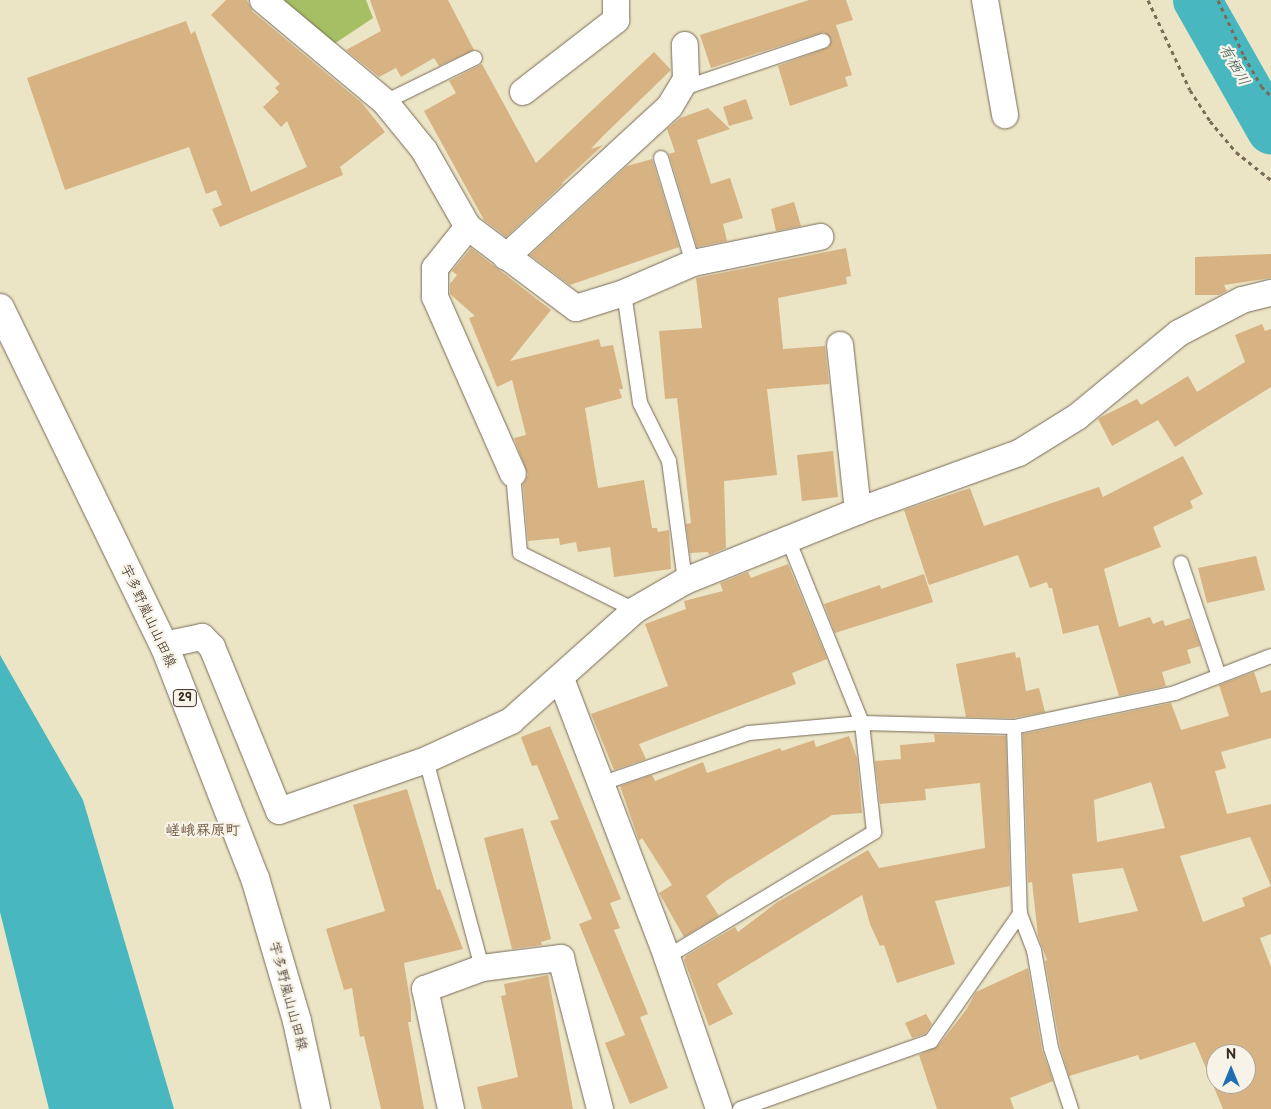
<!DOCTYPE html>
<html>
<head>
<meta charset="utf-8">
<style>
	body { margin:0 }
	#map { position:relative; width:1271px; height:1109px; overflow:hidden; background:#ebe4c5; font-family:"Balsamiq Sans","Klee One",sans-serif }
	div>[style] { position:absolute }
	.green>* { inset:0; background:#a6bf64 }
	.water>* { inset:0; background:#48b7bf }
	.river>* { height:48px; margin:-24px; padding:0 24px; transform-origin:24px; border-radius:24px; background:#48b7bf }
	.building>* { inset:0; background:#d7b384 }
	.path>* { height:3px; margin-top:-1.5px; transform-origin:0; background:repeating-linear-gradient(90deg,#796b58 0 4px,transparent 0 8px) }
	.roads { filter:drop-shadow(0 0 1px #796b58) drop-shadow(0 0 1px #796b58) }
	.lane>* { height:14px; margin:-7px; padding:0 7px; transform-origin:7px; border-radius:7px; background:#fff }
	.street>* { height:26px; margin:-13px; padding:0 13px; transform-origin:13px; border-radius:13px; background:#fff }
	.primary>* { height:28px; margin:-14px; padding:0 14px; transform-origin:14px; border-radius:14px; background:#fff }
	span { translate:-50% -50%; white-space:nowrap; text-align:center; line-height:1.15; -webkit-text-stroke:4.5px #f7f3e8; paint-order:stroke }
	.shield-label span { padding:1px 4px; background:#f7f3e8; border:1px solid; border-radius:4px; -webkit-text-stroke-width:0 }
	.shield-label { font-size:12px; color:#3b2a1e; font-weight:700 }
	.street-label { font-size:14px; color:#3b2a1e }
	.water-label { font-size:15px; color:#405b56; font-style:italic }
	.neighbourhood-label { font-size:15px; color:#725a42; font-weight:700 }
	.north { position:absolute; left:1206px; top:1044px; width:50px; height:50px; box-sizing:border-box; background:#f7f3e8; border:1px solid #aca397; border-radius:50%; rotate:0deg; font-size:14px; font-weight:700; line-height:20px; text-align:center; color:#3b2a1e }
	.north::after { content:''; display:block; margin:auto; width:18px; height:22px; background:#1f6fb2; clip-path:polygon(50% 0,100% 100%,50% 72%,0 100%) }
</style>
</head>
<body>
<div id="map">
	<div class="green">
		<i style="clip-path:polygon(275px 0,366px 0,373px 18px,331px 46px)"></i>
	</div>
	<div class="water">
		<i style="clip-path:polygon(0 655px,83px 800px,174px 1109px,49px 1109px,0 912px)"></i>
	</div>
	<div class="river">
		<i style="left:1197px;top:0;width:150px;rotate:60.4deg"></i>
	</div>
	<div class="building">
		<i style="clip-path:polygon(226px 0,247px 0,253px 12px,362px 103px,385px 132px,340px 167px,343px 175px,220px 227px,212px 209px,222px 205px,216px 190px,206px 194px,189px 147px,65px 190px,27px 78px,186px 21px,191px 34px,195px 31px,251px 192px,307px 167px,287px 121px,281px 127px,263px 107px,279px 92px,275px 88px,280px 84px,211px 15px)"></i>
		<i style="clip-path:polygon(370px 0,448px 0,474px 50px,439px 66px,434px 58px,401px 77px,396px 68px,379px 77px,346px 50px,381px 31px)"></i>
		<i style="clip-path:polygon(809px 0,846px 0,853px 20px,836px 25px,852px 75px,845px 77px,848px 86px,790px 106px,778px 66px,829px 47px,831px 39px,824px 32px,711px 68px,700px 35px)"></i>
		<i style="clip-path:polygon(654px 52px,671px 70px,602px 137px,591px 149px,603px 145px,561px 184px,564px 183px,506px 237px,484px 220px,424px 111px,456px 93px,449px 81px,482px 64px,536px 163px)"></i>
		<i style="clip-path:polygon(746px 99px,753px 119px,729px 126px,723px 107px)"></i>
		<i style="clip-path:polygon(708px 108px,730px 129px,697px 140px,711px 184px,730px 178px,743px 218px,723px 224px,727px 241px,697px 247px,669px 154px,675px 152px,667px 129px,680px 118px)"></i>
		<i style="clip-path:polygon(652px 159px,679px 247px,570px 285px,530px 255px,627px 166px)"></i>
		<i style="clip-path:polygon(794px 202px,801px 226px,776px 231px,771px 209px)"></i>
		<i style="clip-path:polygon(471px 248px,551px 310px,510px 361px,599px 339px,601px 347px,613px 345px,623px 389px,619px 389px,622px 398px,585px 408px,598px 488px,644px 480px,652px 528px,657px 528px,658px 532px,669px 530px,671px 569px,614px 577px,610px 547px,578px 552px,576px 542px,560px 545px,559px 538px,528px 541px,523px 485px,528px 475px,514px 438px,526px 435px,512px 380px,497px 387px,469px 318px,475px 316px,450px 294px,450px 284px,457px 275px,452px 271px)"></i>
		<i style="clip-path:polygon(846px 248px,851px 276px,846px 277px,847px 284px,778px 298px,783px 349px,825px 346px,829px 384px,767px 389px,777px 475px,724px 481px,726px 548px,709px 555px,708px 552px,690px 553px,686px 524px,691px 523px,677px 398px,665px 399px,659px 331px,702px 328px,696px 278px)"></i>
		<i style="clip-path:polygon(1271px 254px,1271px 278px,1224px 285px,1227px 291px,1219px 295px,1195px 295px,1195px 257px)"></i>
		<i style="clip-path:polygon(1262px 324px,1265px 331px,1271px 329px,1271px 387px,1175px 447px,1158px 420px,1112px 446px,1098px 419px,1101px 417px,1137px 399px,1141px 405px,1188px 376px,1197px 392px,1245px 362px,1235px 335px)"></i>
		<i style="clip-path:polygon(833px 451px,838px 497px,802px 501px,797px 455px)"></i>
		<i style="clip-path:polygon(1183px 456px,1203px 494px,1190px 501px,1193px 508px,1153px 527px,1161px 547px,1104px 569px,1119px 627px,1150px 617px,1153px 624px,1163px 620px,1165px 626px,1190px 618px,1200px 646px,1187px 650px,1191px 663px,1162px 672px,1166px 686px,1119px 696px,1098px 625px,1063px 634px,1052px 588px,1049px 588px,1047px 582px,1030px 588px,1018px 555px,929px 585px,904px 510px,970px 488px,984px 526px,1099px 487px,1103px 497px)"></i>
		<i style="clip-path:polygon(1256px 556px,1265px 590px,1207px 603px,1198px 568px)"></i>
		<i style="clip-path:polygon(788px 564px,827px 659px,792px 673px,796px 684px,639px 744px,646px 759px,614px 770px,591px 714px,668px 686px,645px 624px,686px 609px,684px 601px,723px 591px,720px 583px,748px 572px,751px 578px)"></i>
		<i style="clip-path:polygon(924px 574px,933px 602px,835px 633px,824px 604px,880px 585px,881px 589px)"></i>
		<i style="clip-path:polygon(1015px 652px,1016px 658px,1020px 657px,1026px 691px,1039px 688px,1045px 712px,1013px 718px,966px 717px,956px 664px)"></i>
		<i style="clip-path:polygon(evenodd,1254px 672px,1261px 693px,1271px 690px,1271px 738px,1221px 752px,1226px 768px,1215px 771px,1227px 814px,1271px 804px,1271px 886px,1250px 837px,1180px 856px,1203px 922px,1245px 906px,1242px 898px,1271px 886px,1271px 934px,1260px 938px,1271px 967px,1271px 1109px,1223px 1109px,1195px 1042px,1140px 1060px,1138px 1055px,1069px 1076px,1060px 1046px,1045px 961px,1047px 960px,1038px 936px,1032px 882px,1028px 883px,1023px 734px,1171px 703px,1181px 730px,1229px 716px,1219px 685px,1254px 672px,1151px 782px,1165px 828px,1097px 842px,1094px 800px,1151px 782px,1254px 672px,1123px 868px,1138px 911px,1079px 923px,1072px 874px,1123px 868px,1254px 672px,1216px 1054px,1246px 1054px,1246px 1084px,1216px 1084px,1216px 1054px)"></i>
		<i style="clip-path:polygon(550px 726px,621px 899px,610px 903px,620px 928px,614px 930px,648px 1014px,640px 1017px,668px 1088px,630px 1104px,605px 1043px,625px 1035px,579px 924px,592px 919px,550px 821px,559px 819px,537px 765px,532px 766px,521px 737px)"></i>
		<i style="clip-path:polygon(934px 734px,1006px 736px,1010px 886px,935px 901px,955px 964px,897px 983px,884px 945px,880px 946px,870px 924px,862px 895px,717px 984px,733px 1014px,709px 1026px,684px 960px,686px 956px,735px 927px,738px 932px,776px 903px,868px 850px,879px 868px,985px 848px,980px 783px,925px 789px,926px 800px,880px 804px,875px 761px,901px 759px,900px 745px,935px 742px)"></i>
		<i style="clip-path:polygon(849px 736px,857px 758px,862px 813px,832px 815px,726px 881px,706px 896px,719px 916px,684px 937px,659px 893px,672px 885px,642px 838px,639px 841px,620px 786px,652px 775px,655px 781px,703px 762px,707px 773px,780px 748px,782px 751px,814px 740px,816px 747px)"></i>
		<i style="clip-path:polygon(407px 789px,437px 890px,440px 889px,463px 949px,404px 963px,411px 1006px,411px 1022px,408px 1022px,424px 1109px,381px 1109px,364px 1036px,360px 1037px,352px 988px,344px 990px,326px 929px,385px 911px,353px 805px)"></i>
		<i style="clip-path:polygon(523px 828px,551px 939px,541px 942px,542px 945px,512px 949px,484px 838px)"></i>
		<i style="clip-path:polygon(1028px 968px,1042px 1050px,1053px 1081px,1010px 1098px,1014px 1109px,937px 1109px,919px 1055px,938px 1046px,966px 1010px,976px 992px)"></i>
		<i style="clip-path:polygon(548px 975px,573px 1109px,482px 1109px,477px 1087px,518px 1077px,501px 996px,506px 995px,504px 984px)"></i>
		<i style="clip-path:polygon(926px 1014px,932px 1024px,925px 1034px,912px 1038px,905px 1023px)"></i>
	</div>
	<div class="path">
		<i style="left:1148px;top:0;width:99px;rotate:65deg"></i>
		<i style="left:1190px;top:90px;width:37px;rotate:57deg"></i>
		<i style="left:1210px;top:121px;width:40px;rotate:50deg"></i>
		<i style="left:1236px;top:152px;width:45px;rotate:38.7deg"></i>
		<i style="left:1218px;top:0;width:62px;rotate:65.1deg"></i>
		<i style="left:1244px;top:56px;width:34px;rotate:60deg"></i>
		<i style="left:1261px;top:86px;width:14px;rotate:45deg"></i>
	</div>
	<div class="roads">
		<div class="lane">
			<i style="left:681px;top:89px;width:150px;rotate:-18.7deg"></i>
			<i style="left:385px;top:102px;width:100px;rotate:-26.1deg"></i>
			<i style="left:661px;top:158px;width:110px;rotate:73.1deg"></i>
			<i style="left:624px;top:293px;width:111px;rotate:81.7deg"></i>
			<i style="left:640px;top:403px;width:65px;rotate:63.4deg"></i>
			<i style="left:669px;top:461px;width:121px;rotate:82.4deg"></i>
			<i style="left:513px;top:474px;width:79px;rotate:84.9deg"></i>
			<i style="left:520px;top:553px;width:128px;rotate:26.4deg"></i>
			<i style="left:1181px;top:563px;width:119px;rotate:71.4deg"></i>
			<i style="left:1014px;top:727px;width:187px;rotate:88.2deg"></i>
			<i style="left:1020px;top:914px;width:39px;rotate:69deg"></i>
			<i style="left:1034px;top:950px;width:99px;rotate:80.2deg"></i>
			<i style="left:1051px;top:1048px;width:64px;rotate:71.8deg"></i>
			<i style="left:426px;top:760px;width:215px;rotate:74.9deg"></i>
			<i style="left:600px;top:784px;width:157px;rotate:-18.9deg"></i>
			<i style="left:749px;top:733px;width:113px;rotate:-5.1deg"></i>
			<i style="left:862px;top:723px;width:152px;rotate:1.5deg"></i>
			<i style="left:1014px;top:727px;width:165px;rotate:-11.9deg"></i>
			<i style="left:1175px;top:693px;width:103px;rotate:-21.1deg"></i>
			<i style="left:667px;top:957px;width:242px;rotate:-31.1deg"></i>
			<i style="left:874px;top:832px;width:110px;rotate:-96.3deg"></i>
			<i style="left:862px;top:723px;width:198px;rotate:-111.9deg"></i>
			<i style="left:740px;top:1109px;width:203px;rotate:-19.6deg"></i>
			<i style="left:931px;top:1041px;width:155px;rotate:-55deg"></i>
		</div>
		<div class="street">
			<i style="left:263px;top:0;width:159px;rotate:39.9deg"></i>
			<i style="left:385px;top:102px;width:62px;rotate:50.9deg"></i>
			<i style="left:424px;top:150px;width:89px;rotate:60.3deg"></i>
			<i style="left:468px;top:227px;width:135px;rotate:36.9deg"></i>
			<i style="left:576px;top:308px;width:50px;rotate:-17.4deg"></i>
			<i style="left:624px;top:293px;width:75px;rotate:-23.5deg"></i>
			<i style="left:693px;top:263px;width:130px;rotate:-11.6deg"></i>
			<i style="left:985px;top:0;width:117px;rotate:80.1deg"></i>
			<i style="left:523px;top:92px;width:118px;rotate:-37.7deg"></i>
			<i style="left:616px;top:20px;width:20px;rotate:-90deg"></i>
			<i style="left:468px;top:227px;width:53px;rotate:128.8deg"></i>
			<i style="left:435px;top:268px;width:29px;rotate:90deg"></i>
			<i style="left:435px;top:297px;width:193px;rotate:66.2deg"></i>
			<i style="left:506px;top:257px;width:223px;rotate:-42.6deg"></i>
			<i style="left:670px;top:106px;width:31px;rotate:-59deg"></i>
			<i style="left:686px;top:79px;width:34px;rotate:-92deg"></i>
			<i style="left:840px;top:345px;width:167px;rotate:83.8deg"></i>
			<i style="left:164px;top:645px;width:39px;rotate:-12deg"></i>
			<i style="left:202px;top:637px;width:14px;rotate:45deg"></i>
			<i style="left:212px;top:647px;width:177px;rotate:67.8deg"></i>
			<i style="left:279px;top:811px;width:156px;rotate:-19.1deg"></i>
			<i style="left:426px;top:760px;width:94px;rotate:-24.6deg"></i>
			<i style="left:511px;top:721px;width:166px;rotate:-41.8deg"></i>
			<i style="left:635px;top:610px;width:58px;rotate:-30.1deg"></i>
			<i style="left:685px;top:581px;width:187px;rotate:-22deg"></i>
			<i style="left:858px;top:511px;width:171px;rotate:-19.8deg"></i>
			<i style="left:1019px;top:453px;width:68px;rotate:-31.8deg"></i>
			<i style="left:1077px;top:417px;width:132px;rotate:-39.5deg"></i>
			<i style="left:1179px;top:333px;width:71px;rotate:-27.6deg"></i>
			<i style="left:1242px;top:300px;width:30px;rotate:-14deg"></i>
			<i style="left:561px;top:679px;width:298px;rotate:69.1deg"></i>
			<i style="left:667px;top:957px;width:161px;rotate:71.1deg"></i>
			<i style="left:451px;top:1109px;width:123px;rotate:-102.2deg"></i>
			<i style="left:425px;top:989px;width:61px;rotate:-20.2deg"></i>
			<i style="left:482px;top:968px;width:80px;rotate:-7.2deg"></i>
			<i style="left:561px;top:958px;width:156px;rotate:75.5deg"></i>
		</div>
		<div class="primary">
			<i style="left:0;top:308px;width:375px;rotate:64.1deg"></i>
			<i style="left:164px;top:645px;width:250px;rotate:68.7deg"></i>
			<i style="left:255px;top:878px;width:149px;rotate:73.6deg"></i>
			<i style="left:297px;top:1021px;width:90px;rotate:77.8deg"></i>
		</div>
	</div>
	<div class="shield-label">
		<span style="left:185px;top:698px">29</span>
	</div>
	<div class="street-label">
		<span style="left:148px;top:616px;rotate:65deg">宇多野嵐山山田線</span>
		<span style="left:288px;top:996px;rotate:75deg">宇多野嵐山山田線</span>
	</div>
	<div class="water-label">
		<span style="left:1234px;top:65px;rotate:60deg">有栖川</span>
	</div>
	<div class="neighbourhood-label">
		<span style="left:203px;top:831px">嵯峨罧原町</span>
	</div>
	<div class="north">N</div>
</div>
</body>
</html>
